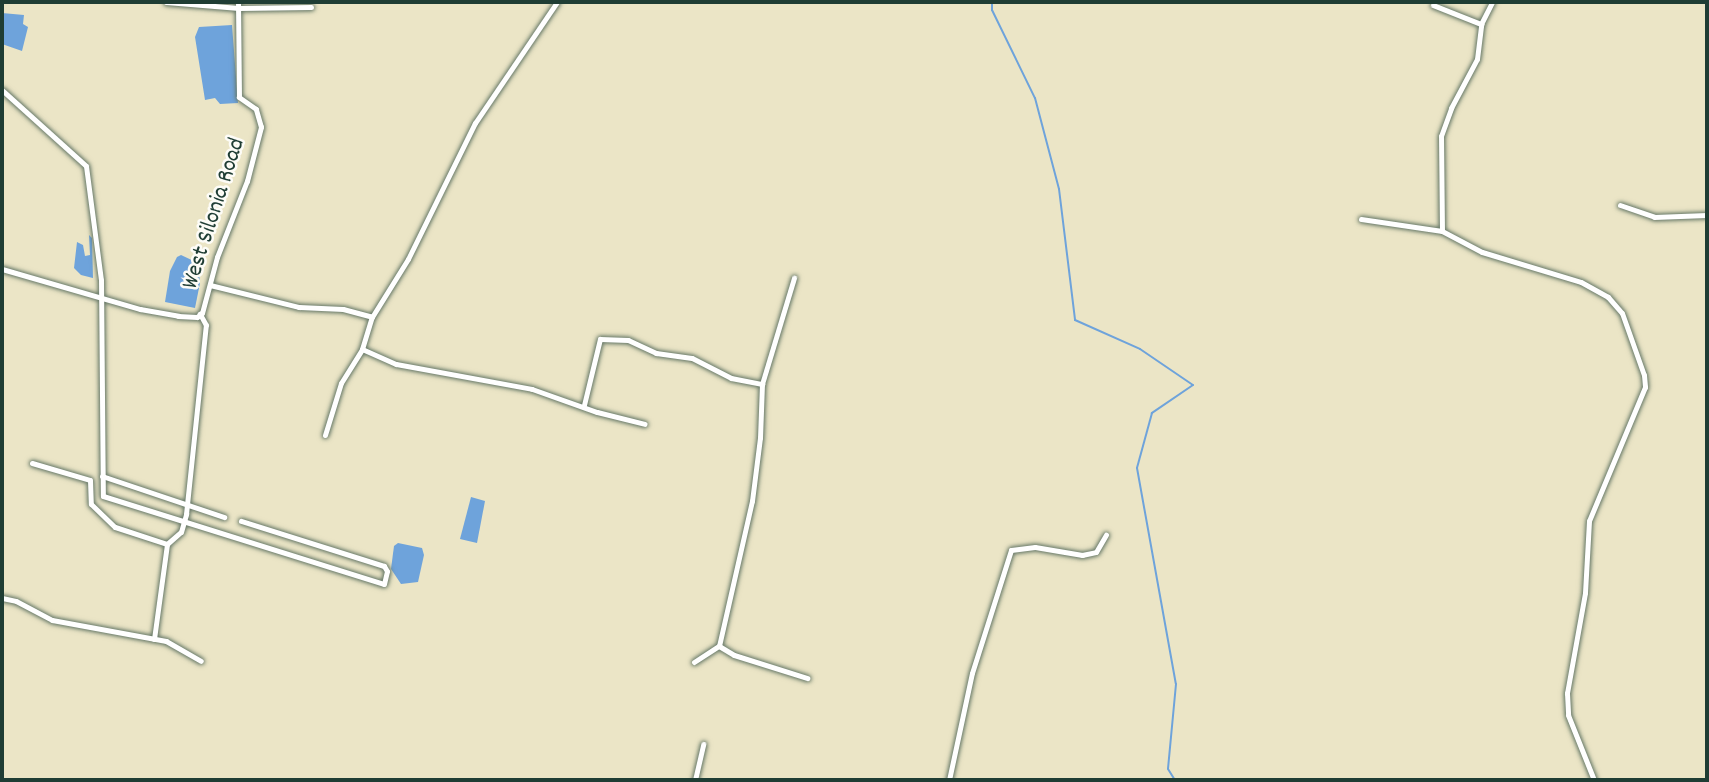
<!DOCTYPE html>
<html>
<head>
<meta charset="utf-8">
<style>
	body { margin:0 }
	#map { position:relative; width:1709px; height:782px; overflow:hidden; background:#ebe5c6; font-family:Dekko,sans-serif }
	div>[style] { position:absolute }
	.water>* { inset:0; background:#6ea3db }
	.stream>* { height:2px; margin:-1px; padding:0 1px; transform-origin:1px; border-radius:1px; background:#6ea3db }
	.roads { filter:drop-shadow(0 0 2px #667867) drop-shadow(0 0 2px #667867) }
	.street>* { height:5px; margin:-2.5px; padding:0 2.5px; transform-origin:2.5px; border-radius:2.5px; background:#fff }
	span { translate:-50% -50%; white-space:nowrap; text-align:center; line-height:1.15; -webkit-text-stroke:5px #fdfcf7; paint-order:stroke }
	.street-label { font-size:24px; color:#1f3d34 }
	.frame { position:absolute; inset:0; border:4px solid #1f3d34; pointer-events:none }
</style>
</head>
<body>
<div id="map">
	<div class="water">
		<i style="clip-path:polygon(2px 13px,24px 15px,23px 24px,28px 27px,22px 51px,2px 44px)"></i>
		<i style="clip-path:polygon(232px 25px,238px 103px,220px 104px,215px 98px,205px 100px,195px 37px,199px 27px)"></i>
		<i style="clip-path:polygon(89px 235px,92px 238px,93px 278px,81px 275px,74px 268px,77px 242px,83px 245px,85px 256px,90px 255px)"></i>
		<i style="clip-path:polygon(181px 255px,198px 263px,200px 283px,195px 308px,165px 302px,170px 271px,177px 257px)"></i>
		<i style="clip-path:polygon(471px 497px,485px 501px,477px 543px,460px 539px)"></i>
		<i style="clip-path:polygon(398px 543px,422px 548px,424px 555px,418px 582px,401px 584px,391px 569px,394px 546px)"></i>
	</div>
	<div class="stream">
		<i style="left:992px;top:2px;width:8px;rotate:90deg"></i>
		<i style="left:992px;top:10px;width:98px;rotate:64deg"></i>
		<i style="left:1035px;top:98px;width:94px;rotate:75.2deg"></i>
		<i style="left:1059px;top:189px;width:132px;rotate:83deg"></i>
		<i style="left:1075px;top:320px;width:71px;rotate:24deg"></i>
		<i style="left:1140px;top:349px;width:64px;rotate:34.2deg"></i>
		<i style="left:1193px;top:385px;width:50px;rotate:145.7deg"></i>
		<i style="left:1152px;top:413px;width:57px;rotate:105.3deg"></i>
		<i style="left:1137px;top:468px;width:219px;rotate:79.8deg"></i>
		<i style="left:1176px;top:684px;width:85px;rotate:95.4deg"></i>
		<i style="left:1168px;top:769px;width:13px;rotate:58deg"></i>
	</div>
	<div class="roads">
		<div class="street">
			<i style="left:166px;top:2px;width:73px;rotate:4.7deg"></i>
			<i style="left:239px;top:8px;width:72px;rotate:-0.8deg"></i>
			<i style="left:1433px;top:5px;width:52px;rotate:21.6deg"></i>
			<i style="left:2px;top:90px;width:113px;rotate:42.1deg"></i>
			<i style="left:86px;top:166px;width:115px;rotate:82.5deg"></i>
			<i style="left:101px;top:280px;width:216px;rotate:89.5deg"></i>
			<i style="left:103px;top:496px;width:294px;rotate:17.4deg"></i>
			<i style="left:384px;top:584px;width:13px;rotate:-77deg"></i>
			<i style="left:387px;top:571px;width:6px;rotate:-121deg"></i>
			<i style="left:384px;top:566px;width:150px;rotate:-162.5deg"></i>
			<i style="left:1620px;top:205px;width:36px;rotate:19deg"></i>
			<i style="left:1654px;top:217px;width:53px;rotate:-2.2deg"></i>
			<i style="left:1361px;top:219px;width:82px;rotate:8.4deg"></i>
			<i style="left:1442px;top:231px;width:45px;rotate:27.7deg"></i>
			<i style="left:1482px;top:252px;width:103px;rotate:16.9deg"></i>
			<i style="left:1581px;top:282px;width:31px;rotate:29deg"></i>
			<i style="left:1608px;top:297px;width:21px;rotate:49deg"></i>
			<i style="left:1622px;top:313px;width:66px;rotate:70.5deg"></i>
			<i style="left:1644px;top:375px;width:12px;rotate:85deg"></i>
			<i style="left:1645px;top:387px;width:145px;rotate:112.7deg"></i>
			<i style="left:1589px;top:521px;width:72px;rotate:93.2deg"></i>
			<i style="left:1585px;top:593px;width:102px;rotate:100.2deg"></i>
			<i style="left:1567px;top:693px;width:22px;rotate:87deg"></i>
			<i style="left:1568px;top:715px;width:70px;rotate:68.2deg"></i>
			<i style="left:1442px;top:231px;width:95px;rotate:-90.6deg"></i>
			<i style="left:1441px;top:136px;width:30px;rotate:-70deg"></i>
			<i style="left:1451px;top:108px;width:55px;rotate:-62deg"></i>
			<i style="left:1477px;top:59px;width:35px;rotate:-83deg"></i>
			<i style="left:1481px;top:24px;width:25px;rotate:-63deg"></i>
			<i style="left:2px;top:269px;width:144px;rotate:16.2deg"></i>
			<i style="left:140px;top:309px;width:39px;rotate:10deg"></i>
			<i style="left:178px;top:316px;width:19px;rotate:3deg"></i>
			<i style="left:197px;top:317px;width:6px;rotate:-39deg"></i>
			<i style="left:202px;top:313px;width:58px;rotate:-75deg"></i>
			<i style="left:217px;top:257px;width:82px;rotate:-68.5deg"></i>
			<i style="left:247px;top:181px;width:56px;rotate:-75.5deg"></i>
			<i style="left:261px;top:127px;width:19px;rotate:-106deg"></i>
			<i style="left:256px;top:109px;width:21px;rotate:-145deg"></i>
			<i style="left:239px;top:97px;width:95px;rotate:-90.6deg"></i>
			<i style="left:210px;top:285px;width:92px;rotate:13.9deg"></i>
			<i style="left:299px;top:307px;width:44px;rotate:2.6deg"></i>
			<i style="left:343px;top:309px;width:30px;rotate:15deg"></i>
			<i style="left:362px;top:349px;width:37px;rotate:24deg"></i>
			<i style="left:396px;top:364px;width:138px;rotate:10.4deg"></i>
			<i style="left:532px;top:389px;width:69px;rotate:19.5deg"></i>
			<i style="left:597px;top:412px;width:49px;rotate:14deg"></i>
			<i style="left:584px;top:405px;width:68px;rotate:-76.4deg"></i>
			<i style="left:600px;top:339px;width:28px;rotate:2deg"></i>
			<i style="left:628px;top:340px;width:31px;rotate:25deg"></i>
			<i style="left:656px;top:353px;width:36px;rotate:8deg"></i>
			<i style="left:692px;top:358px;width:44px;rotate:27.1deg"></i>
			<i style="left:731px;top:378px;width:32px;rotate:11deg"></i>
			<i style="left:325px;top:435px;width:54px;rotate:-72.9deg"></i>
			<i style="left:341px;top:383px;width:40px;rotate:-58deg"></i>
			<i style="left:362px;top:349px;width:34px;rotate:-73deg"></i>
			<i style="left:372px;top:317px;width:68px;rotate:-58.2deg"></i>
			<i style="left:408px;top:259px;width:152px;rotate:-63.8deg"></i>
			<i style="left:475px;top:123px;width:146px;rotate:-55.9deg"></i>
			<i style="left:32px;top:463px;width:60px;rotate:16.3deg"></i>
			<i style="left:90px;top:480px;width:24px;rotate:88deg"></i>
			<i style="left:91px;top:504px;width:33px;rotate:44deg"></i>
			<i style="left:115px;top:527px;width:55px;rotate:18.1deg"></i>
			<i style="left:102px;top:476px;width:129px;rotate:18.6deg"></i>
			<i style="left:2px;top:598px;width:14px;rotate:12deg"></i>
			<i style="left:16px;top:601px;width:41px;rotate:27.8deg"></i>
			<i style="left:52px;top:620px;width:116px;rotate:10.4deg"></i>
			<i style="left:166px;top:641px;width:40px;rotate:29.7deg"></i>
			<i style="left:154px;top:639px;width:96px;rotate:-82.2deg"></i>
			<i style="left:167px;top:544px;width:18px;rotate:-41deg"></i>
			<i style="left:181px;top:532px;width:19px;rotate:-74deg"></i>
			<i style="left:186px;top:514px;width:190px;rotate:-84deg"></i>
			<i style="left:206px;top:325px;width:13px;rotate:-119deg"></i>
			<i style="left:719px;top:646px;width:17px;rotate:31deg"></i>
			<i style="left:734px;top:655px;width:77px;rotate:17.5deg"></i>
			<i style="left:694px;top:662px;width:30px;rotate:-33deg"></i>
			<i style="left:719px;top:646px;width:149px;rotate:-77.2deg"></i>
			<i style="left:752px;top:501px;width:64px;rotate:-82.8deg"></i>
			<i style="left:760px;top:438px;width:54px;rotate:-87.9deg"></i>
			<i style="left:762px;top:384px;width:111px;rotate:-73.2deg"></i>
			<i style="left:695px;top:780px;width:37px;rotate:-77deg"></i>
			<i style="left:949px;top:780px;width:109px;rotate:-77.9deg"></i>
			<i style="left:972px;top:673px;width:129px;rotate:-72.4deg"></i>
			<i style="left:1011px;top:550px;width:24px;rotate:-7deg"></i>
			<i style="left:1035px;top:547px;width:48px;rotate:9.7deg"></i>
			<i style="left:1082px;top:555px;width:14px;rotate:-12deg"></i>
			<i style="left:1096px;top:552px;width:20px;rotate:-60deg"></i>
		</div>
	</div>
	<div class="street-label">
		<span style="left:215px;top:214px;rotate:-72deg">West Silonia Road</span>
	</div>
	<div class="frame"></div>
</div>
</body>
</html>
